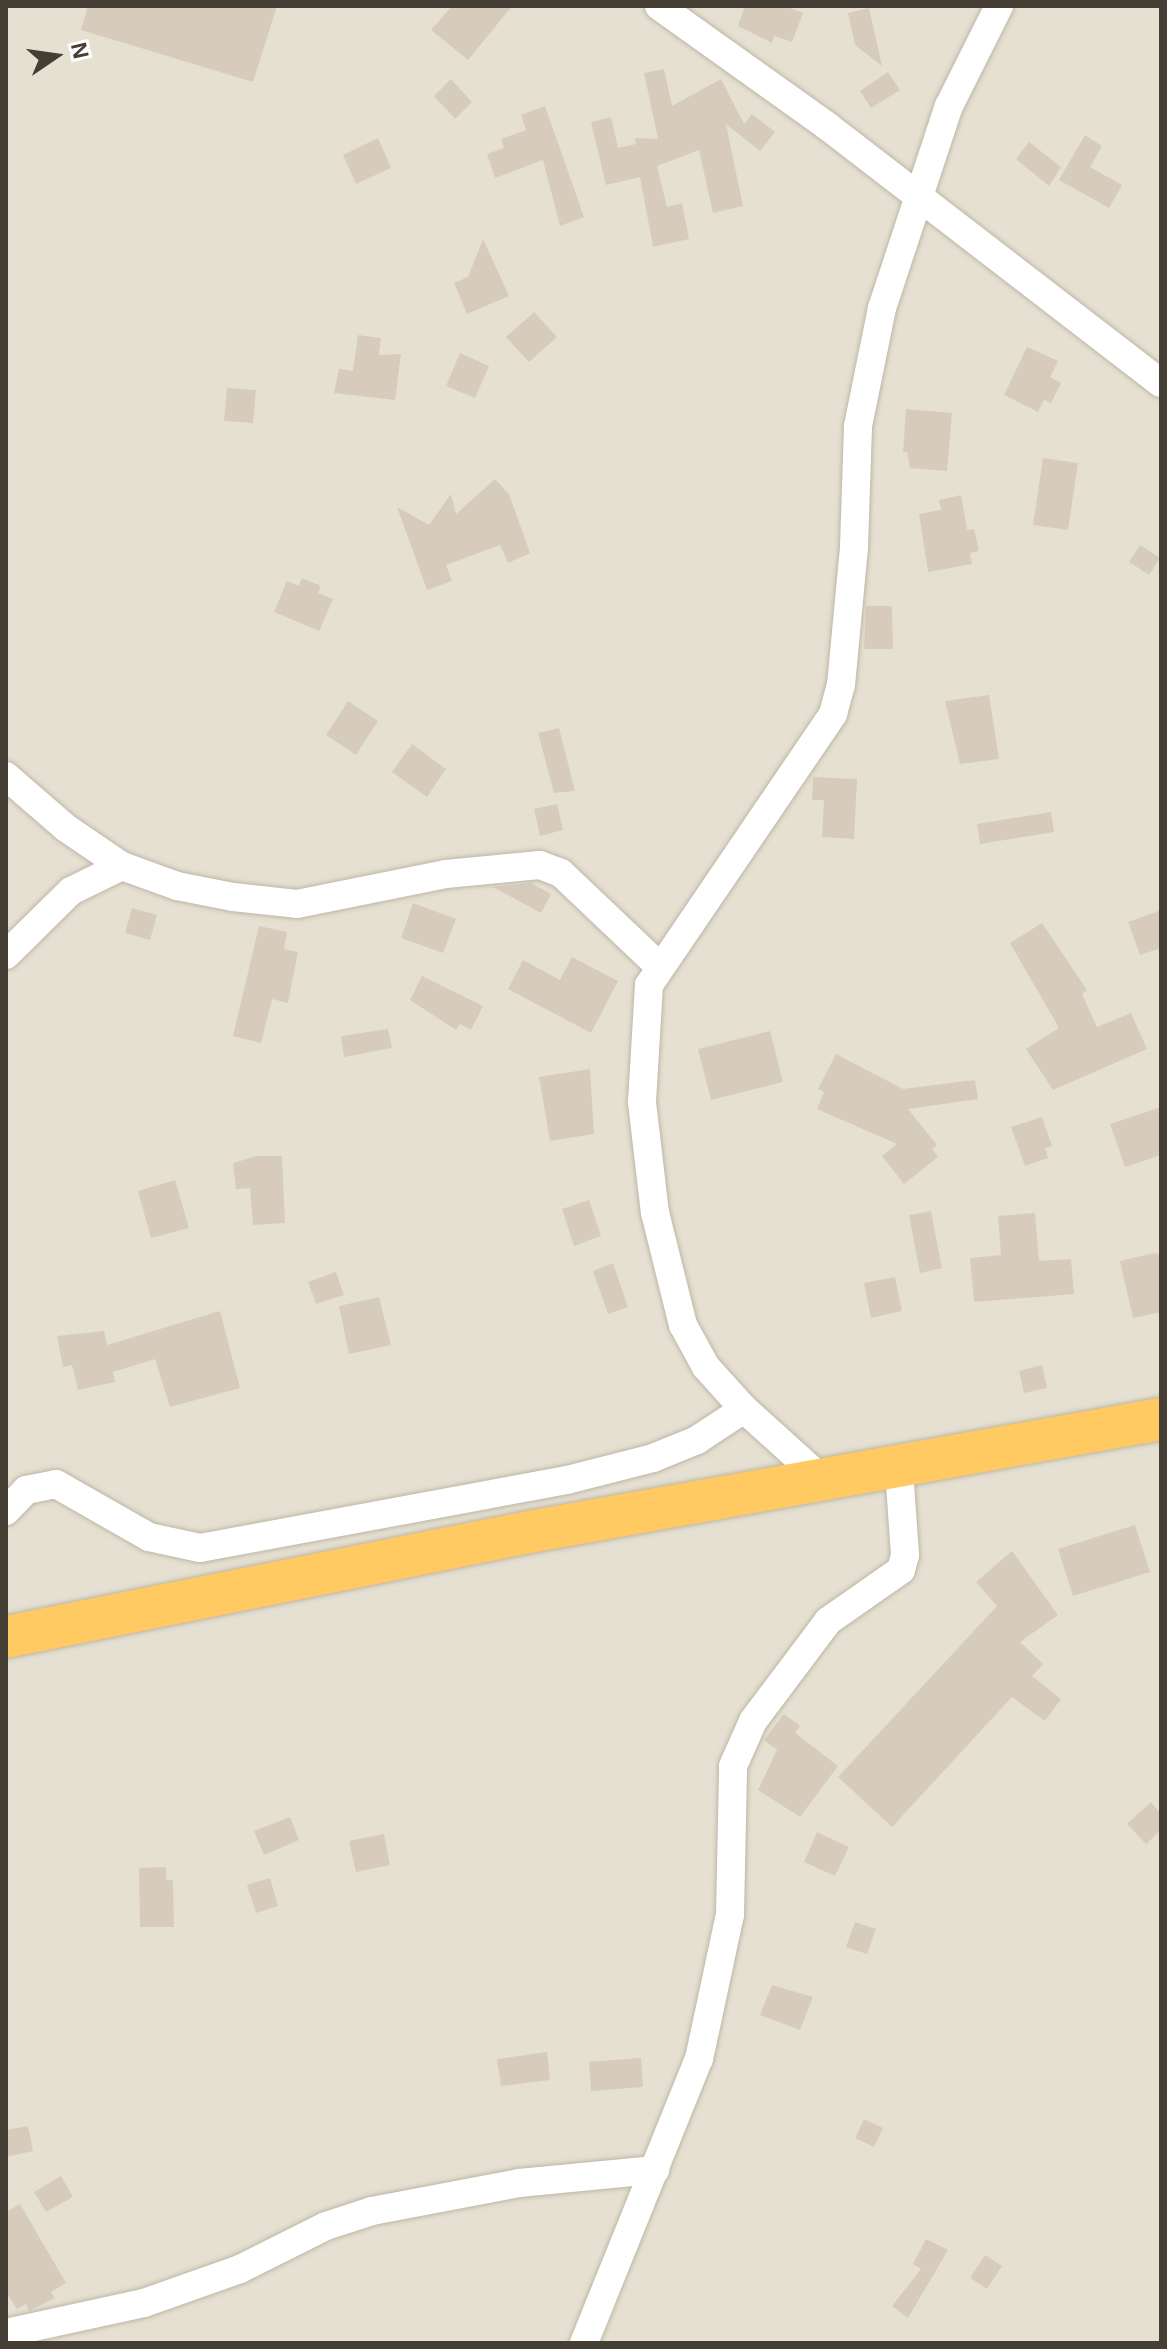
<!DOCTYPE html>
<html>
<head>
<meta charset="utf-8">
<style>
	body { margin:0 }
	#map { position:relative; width:1167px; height:2349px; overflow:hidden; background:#f2eee4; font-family:Helvetica,sans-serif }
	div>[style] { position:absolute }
	.residential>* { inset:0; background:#e6e0d2 }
	.building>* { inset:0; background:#d7ccbc }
	.roads { filter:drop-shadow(0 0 2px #beb6a6) drop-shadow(0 0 2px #beb6a6) }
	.minor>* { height:28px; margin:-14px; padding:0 14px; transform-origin:14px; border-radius:14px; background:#fff }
	.highway>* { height:42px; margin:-21px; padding:0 21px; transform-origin:21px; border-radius:21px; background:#ffca62 }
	span { translate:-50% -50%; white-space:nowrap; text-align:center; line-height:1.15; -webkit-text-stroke:7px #fff; paint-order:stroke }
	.frame { position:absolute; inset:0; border:8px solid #443e34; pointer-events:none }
	.north { position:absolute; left:16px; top:16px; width:80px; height:80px; -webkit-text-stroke:6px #fff; paint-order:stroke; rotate:77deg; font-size:22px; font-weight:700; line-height:32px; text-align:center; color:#443e34 }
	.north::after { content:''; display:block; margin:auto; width:28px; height:36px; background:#443e34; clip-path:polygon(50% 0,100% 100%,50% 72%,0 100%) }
</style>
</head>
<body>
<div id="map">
	<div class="residential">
		<i style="clip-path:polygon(6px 6px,1161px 6px,1161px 2343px,6px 2343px)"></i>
	</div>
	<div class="building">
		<i style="clip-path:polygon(88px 6px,277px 6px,253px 82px,81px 30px)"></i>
		<i style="clip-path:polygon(452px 6px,512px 6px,468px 60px,431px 30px)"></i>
		<i style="clip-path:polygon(745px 6px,785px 6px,803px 13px,792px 42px,774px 36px,772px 43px,738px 26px)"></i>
		<i style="clip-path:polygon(869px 8px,882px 66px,855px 45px,848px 13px)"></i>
		<i style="clip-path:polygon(664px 69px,672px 106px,721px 79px,744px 124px,752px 114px,775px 132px,760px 151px,726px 124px,743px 206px,713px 213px,699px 150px,657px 166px,667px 207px,682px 203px,689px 239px,653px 247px,640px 177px,606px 185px,591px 122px,611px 117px,618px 148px,636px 144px,635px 138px,658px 139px,644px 73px)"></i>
		<i style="clip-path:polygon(888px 72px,900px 90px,871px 108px,860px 91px)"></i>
		<i style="clip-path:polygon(451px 79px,472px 102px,455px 119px,434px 96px)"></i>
		<i style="clip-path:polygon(545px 106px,584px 217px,560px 226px,543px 160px,495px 178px,487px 154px,504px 148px,501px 139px,526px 130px,521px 115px)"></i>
		<i style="clip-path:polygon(1085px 135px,1102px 146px,1090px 167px,1122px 185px,1109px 208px,1059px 180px)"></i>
		<i style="clip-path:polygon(378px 138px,391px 168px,356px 184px,343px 155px)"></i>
		<i style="clip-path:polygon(1029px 142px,1061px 167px,1049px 186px,1016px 159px)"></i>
		<i style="clip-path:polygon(483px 239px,509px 296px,467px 314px,454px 283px,468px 277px)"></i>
		<i style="clip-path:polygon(534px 312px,557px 337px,529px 362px,506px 337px)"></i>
		<i style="clip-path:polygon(358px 335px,381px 338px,379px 355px,401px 354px,395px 400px,334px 393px,339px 369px,353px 371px)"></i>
		<i style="clip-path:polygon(1027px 347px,1058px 361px,1050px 377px,1061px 383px,1051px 403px,1044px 400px,1038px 412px,1004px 395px)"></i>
		<i style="clip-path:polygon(460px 353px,489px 366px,475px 398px,446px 386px)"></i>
		<i style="clip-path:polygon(227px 388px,256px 390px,253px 423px,224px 421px)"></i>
		<i style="clip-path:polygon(906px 409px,952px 413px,947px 471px,910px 468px,907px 452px,903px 453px)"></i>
		<i style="clip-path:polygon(1043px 458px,1078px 463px,1068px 530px,1033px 525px)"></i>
		<i style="clip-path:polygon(495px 479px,509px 494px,530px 553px,508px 563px,500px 545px,446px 565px,452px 581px,427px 590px,397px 507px,429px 525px,451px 494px,456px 514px)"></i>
		<i style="clip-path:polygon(961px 495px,967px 530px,974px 529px,979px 551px,970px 553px,972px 564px,928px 572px,919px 514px,941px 510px,939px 500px)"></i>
		<i style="clip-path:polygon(1140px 545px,1160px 558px,1149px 575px,1129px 562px)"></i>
		<i style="clip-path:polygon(302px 578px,321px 586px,318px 593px,333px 599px,319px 631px,274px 612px,287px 581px,299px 586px)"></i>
		<i style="clip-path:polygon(866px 606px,892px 606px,893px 649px,864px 649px)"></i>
		<i style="clip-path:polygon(989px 695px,999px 759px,960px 764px,945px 701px)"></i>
		<i style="clip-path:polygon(348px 701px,378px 721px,356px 755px,326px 735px)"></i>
		<i style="clip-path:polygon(559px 728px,575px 791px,554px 793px,538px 733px)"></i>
		<i style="clip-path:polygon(412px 744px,446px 769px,427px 797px,392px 772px)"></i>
		<i style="clip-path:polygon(813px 777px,857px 779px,854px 839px,822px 837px,824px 800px,812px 800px)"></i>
		<i style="clip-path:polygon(557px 804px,563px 830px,540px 836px,534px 809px)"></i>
		<i style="clip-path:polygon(1051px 812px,1054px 832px,980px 844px,977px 824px)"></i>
		<i style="clip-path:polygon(531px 883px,551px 894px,541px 913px,493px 887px)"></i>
		<i style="clip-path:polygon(413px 903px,456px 919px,443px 953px,401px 938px)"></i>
		<i style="clip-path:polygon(132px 908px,157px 915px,150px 940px,125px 933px)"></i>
		<i style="clip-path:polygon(1161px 910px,1161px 948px,1140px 955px,1128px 922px)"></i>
		<i style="clip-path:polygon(1042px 923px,1087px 990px,1082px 994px,1097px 1027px,1131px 1013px,1147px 1049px,1053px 1090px,1026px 1049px,1059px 1028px,1010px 943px)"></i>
		<i style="clip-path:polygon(259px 926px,287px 932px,284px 949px,298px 952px,288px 1003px,272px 999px,261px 1043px,233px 1036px)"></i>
		<i style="clip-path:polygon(572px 957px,618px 981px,591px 1033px,508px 989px,523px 960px,560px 980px)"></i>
		<i style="clip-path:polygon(422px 976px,483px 1006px,471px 1030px,460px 1024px,456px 1030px,410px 1000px)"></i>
		<i style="clip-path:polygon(388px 1029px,392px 1048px,344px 1057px,341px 1036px)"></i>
		<i style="clip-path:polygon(770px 1031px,783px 1082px,711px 1100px,698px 1049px)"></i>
		<i style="clip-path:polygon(836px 1054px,903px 1089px,975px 1080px,978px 1099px,908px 1109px,937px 1145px,932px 1149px,938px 1157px,904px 1184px,882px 1156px,897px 1144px,817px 1109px,824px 1092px,818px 1089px)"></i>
		<i style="clip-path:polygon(590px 1069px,594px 1134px,550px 1141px,539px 1077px)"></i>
		<i style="clip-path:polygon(1161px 1107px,1161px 1155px,1125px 1167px,1110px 1124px)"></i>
		<i style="clip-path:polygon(1042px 1117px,1052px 1146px,1045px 1148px,1048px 1158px,1025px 1166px,1011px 1127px)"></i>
		<i style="clip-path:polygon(257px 1156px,282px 1156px,285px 1223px,253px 1225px,250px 1188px,236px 1189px,233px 1163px)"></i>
		<i style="clip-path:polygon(175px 1180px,189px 1228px,151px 1238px,138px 1191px)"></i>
		<i style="clip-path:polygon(589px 1200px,601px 1236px,574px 1246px,562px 1209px)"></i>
		<i style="clip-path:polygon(931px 1211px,942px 1268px,920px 1273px,909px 1215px)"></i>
		<i style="clip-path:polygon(1035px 1213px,1039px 1261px,1071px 1259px,1074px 1294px,974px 1302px,970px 1258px,1001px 1255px,998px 1216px)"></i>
		<i style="clip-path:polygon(1154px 1253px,1161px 1255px,1161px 1312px,1133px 1318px,1120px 1261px)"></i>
		<i style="clip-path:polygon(613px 1263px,628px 1307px,608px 1314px,593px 1271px)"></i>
		<i style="clip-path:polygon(336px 1272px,344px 1295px,316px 1304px,308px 1282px)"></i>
		<i style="clip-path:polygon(895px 1277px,902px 1311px,871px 1318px,864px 1283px)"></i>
		<i style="clip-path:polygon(379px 1297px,391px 1345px,349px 1354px,339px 1306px)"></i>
		<i style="clip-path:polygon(220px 1311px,240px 1388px,170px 1407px,155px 1359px,113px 1372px,115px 1382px,78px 1390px,72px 1365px,63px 1367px,57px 1336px,104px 1331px,107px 1345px)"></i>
		<i style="clip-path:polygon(1042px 1365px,1047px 1388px,1024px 1393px,1019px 1371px)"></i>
		<i style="clip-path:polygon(1135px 1525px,1150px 1572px,1073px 1596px,1058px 1549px)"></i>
		<i style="clip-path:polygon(1012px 1551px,1058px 1615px,1020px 1642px,1043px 1664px,1032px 1676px,1061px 1699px,1045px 1721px,1012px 1697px,892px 1827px,838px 1777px,997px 1606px,976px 1582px)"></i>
		<i style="clip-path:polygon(784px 1714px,800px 1726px,795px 1733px,838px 1766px,800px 1817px,758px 1790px,777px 1750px,764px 1740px)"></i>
		<i style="clip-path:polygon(1151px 1802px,1161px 1814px,1161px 1830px,1146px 1844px,1127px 1824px)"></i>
		<i style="clip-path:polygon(290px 1817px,299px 1840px,264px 1855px,254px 1831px)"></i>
		<i style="clip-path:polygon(817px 1832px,849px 1847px,835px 1876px,804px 1862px)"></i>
		<i style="clip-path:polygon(384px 1834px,390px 1865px,356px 1872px,349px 1841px)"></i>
		<i style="clip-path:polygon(166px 1867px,166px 1880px,173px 1880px,174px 1927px,140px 1927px,139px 1868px)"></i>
		<i style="clip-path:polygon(270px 1878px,278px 1906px,256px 1913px,247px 1885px)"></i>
		<i style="clip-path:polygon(855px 1922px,876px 1929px,867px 1954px,846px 1947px)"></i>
		<i style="clip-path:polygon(772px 1985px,813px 1997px,800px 2030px,760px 2015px)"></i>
		<i style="clip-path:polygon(547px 2052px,550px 2080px,501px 2086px,497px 2059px)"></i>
		<i style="clip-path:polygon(641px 2058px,643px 2087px,591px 2091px,589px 2062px)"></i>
		<i style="clip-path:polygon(864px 2119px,883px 2128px,874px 2147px,855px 2138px)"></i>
		<i style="clip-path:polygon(28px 2126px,33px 2151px,6px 2157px,6px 2130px)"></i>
		<i style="clip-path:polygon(61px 2176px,73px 2197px,46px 2212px,34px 2192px)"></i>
		<i style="clip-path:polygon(20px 2204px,66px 2283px,51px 2292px,55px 2298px,29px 2311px,26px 2304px,17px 2309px,6px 2292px,6px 2212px)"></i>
		<i style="clip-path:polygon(926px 2239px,948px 2250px,908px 2318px,892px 2306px,921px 2269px,913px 2264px)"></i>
		<i style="clip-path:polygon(985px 2255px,1002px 2266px,987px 2289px,970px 2278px)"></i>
	</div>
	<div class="roads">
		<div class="minor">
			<i style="left:659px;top:6px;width:206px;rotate:35.5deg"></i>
			<i style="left:827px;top:126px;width:421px;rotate:37.6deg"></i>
			<i style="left:6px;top:776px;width:79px;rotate:40.9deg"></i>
			<i style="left:66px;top:828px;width:68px;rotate:34.2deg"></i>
			<i style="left:122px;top:866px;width:59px;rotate:20deg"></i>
			<i style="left:177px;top:886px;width:57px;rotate:11.1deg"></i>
			<i style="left:233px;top:897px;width:64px;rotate:6.2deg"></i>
			<i style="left:297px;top:904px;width:152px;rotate:-11.4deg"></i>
			<i style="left:446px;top:874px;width:94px;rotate:-5.5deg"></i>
			<i style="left:540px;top:865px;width:22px;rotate:21deg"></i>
			<i style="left:561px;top:873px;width:135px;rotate:43.5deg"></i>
			<i style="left:6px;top:955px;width:91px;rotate:-44.6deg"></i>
			<i style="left:71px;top:891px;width:57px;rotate:-26.1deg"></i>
			<i style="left:826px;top:1483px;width:110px;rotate:-137.9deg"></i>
			<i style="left:744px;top:1409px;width:57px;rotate:-132.1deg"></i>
			<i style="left:706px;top:1367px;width:48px;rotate:-118.7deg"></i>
			<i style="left:683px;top:1325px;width:115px;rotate:-104deg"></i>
			<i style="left:655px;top:1213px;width:112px;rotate:-96.7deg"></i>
			<i style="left:642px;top:1102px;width:117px;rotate:-86.6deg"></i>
			<i style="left:649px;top:985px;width:328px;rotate:-55.8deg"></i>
			<i style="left:833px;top:714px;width:30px;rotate:-75deg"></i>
			<i style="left:841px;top:685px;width:139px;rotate:-84.6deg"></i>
			<i style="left:854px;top:547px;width:121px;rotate:-88.1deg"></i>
			<i style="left:858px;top:426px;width:120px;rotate:-78.5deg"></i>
			<i style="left:882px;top:308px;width:213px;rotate:-71.7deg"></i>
			<i style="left:949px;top:106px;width:112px;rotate:-63.4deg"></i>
			<i style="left:6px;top:1511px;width:29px;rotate:-46deg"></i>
			<i style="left:26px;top:1490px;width:31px;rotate:-11deg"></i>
			<i style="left:56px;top:1484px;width:107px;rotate:29.7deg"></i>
			<i style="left:149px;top:1537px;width:52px;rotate:12.2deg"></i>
			<i style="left:200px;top:1548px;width:373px;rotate:-10.5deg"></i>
			<i style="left:567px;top:1480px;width:89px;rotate:-14.3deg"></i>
			<i style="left:653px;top:1458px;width:48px;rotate:-22.2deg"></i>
			<i style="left:697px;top:1440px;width:56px;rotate:-33.4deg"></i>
			<i style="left:6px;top:2333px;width:141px;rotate:-12.3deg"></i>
			<i style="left:144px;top:2303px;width:102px;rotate:-19.5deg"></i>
			<i style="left:240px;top:2269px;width:96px;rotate:-26.6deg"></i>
			<i style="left:326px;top:2226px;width:48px;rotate:-18.1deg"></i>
			<i style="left:372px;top:2211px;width:150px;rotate:-10.8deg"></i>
			<i style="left:519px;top:2183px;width:137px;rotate:-5.5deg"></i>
			<i style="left:584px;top:2343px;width:306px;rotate:-68deg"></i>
			<i style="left:699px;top:2059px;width:147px;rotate:-77.9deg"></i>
			<i style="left:730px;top:1915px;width:149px;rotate:-88.8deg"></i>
			<i style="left:733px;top:1766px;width:49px;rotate:-66deg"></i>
			<i style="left:753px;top:1721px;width:125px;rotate:-53.1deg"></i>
			<i style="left:828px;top:1621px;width:89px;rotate:-34.9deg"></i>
			<i style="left:901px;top:1570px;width:16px;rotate:-75deg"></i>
			<i style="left:905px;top:1555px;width:86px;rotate:-94deg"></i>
		</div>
		<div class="highway">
			<i style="left:6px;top:1637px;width:533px;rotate:-11.35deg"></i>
			<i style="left:529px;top:1532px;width:642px;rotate:-10.14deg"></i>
		</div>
	</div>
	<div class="frame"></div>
	<div class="north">N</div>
</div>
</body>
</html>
